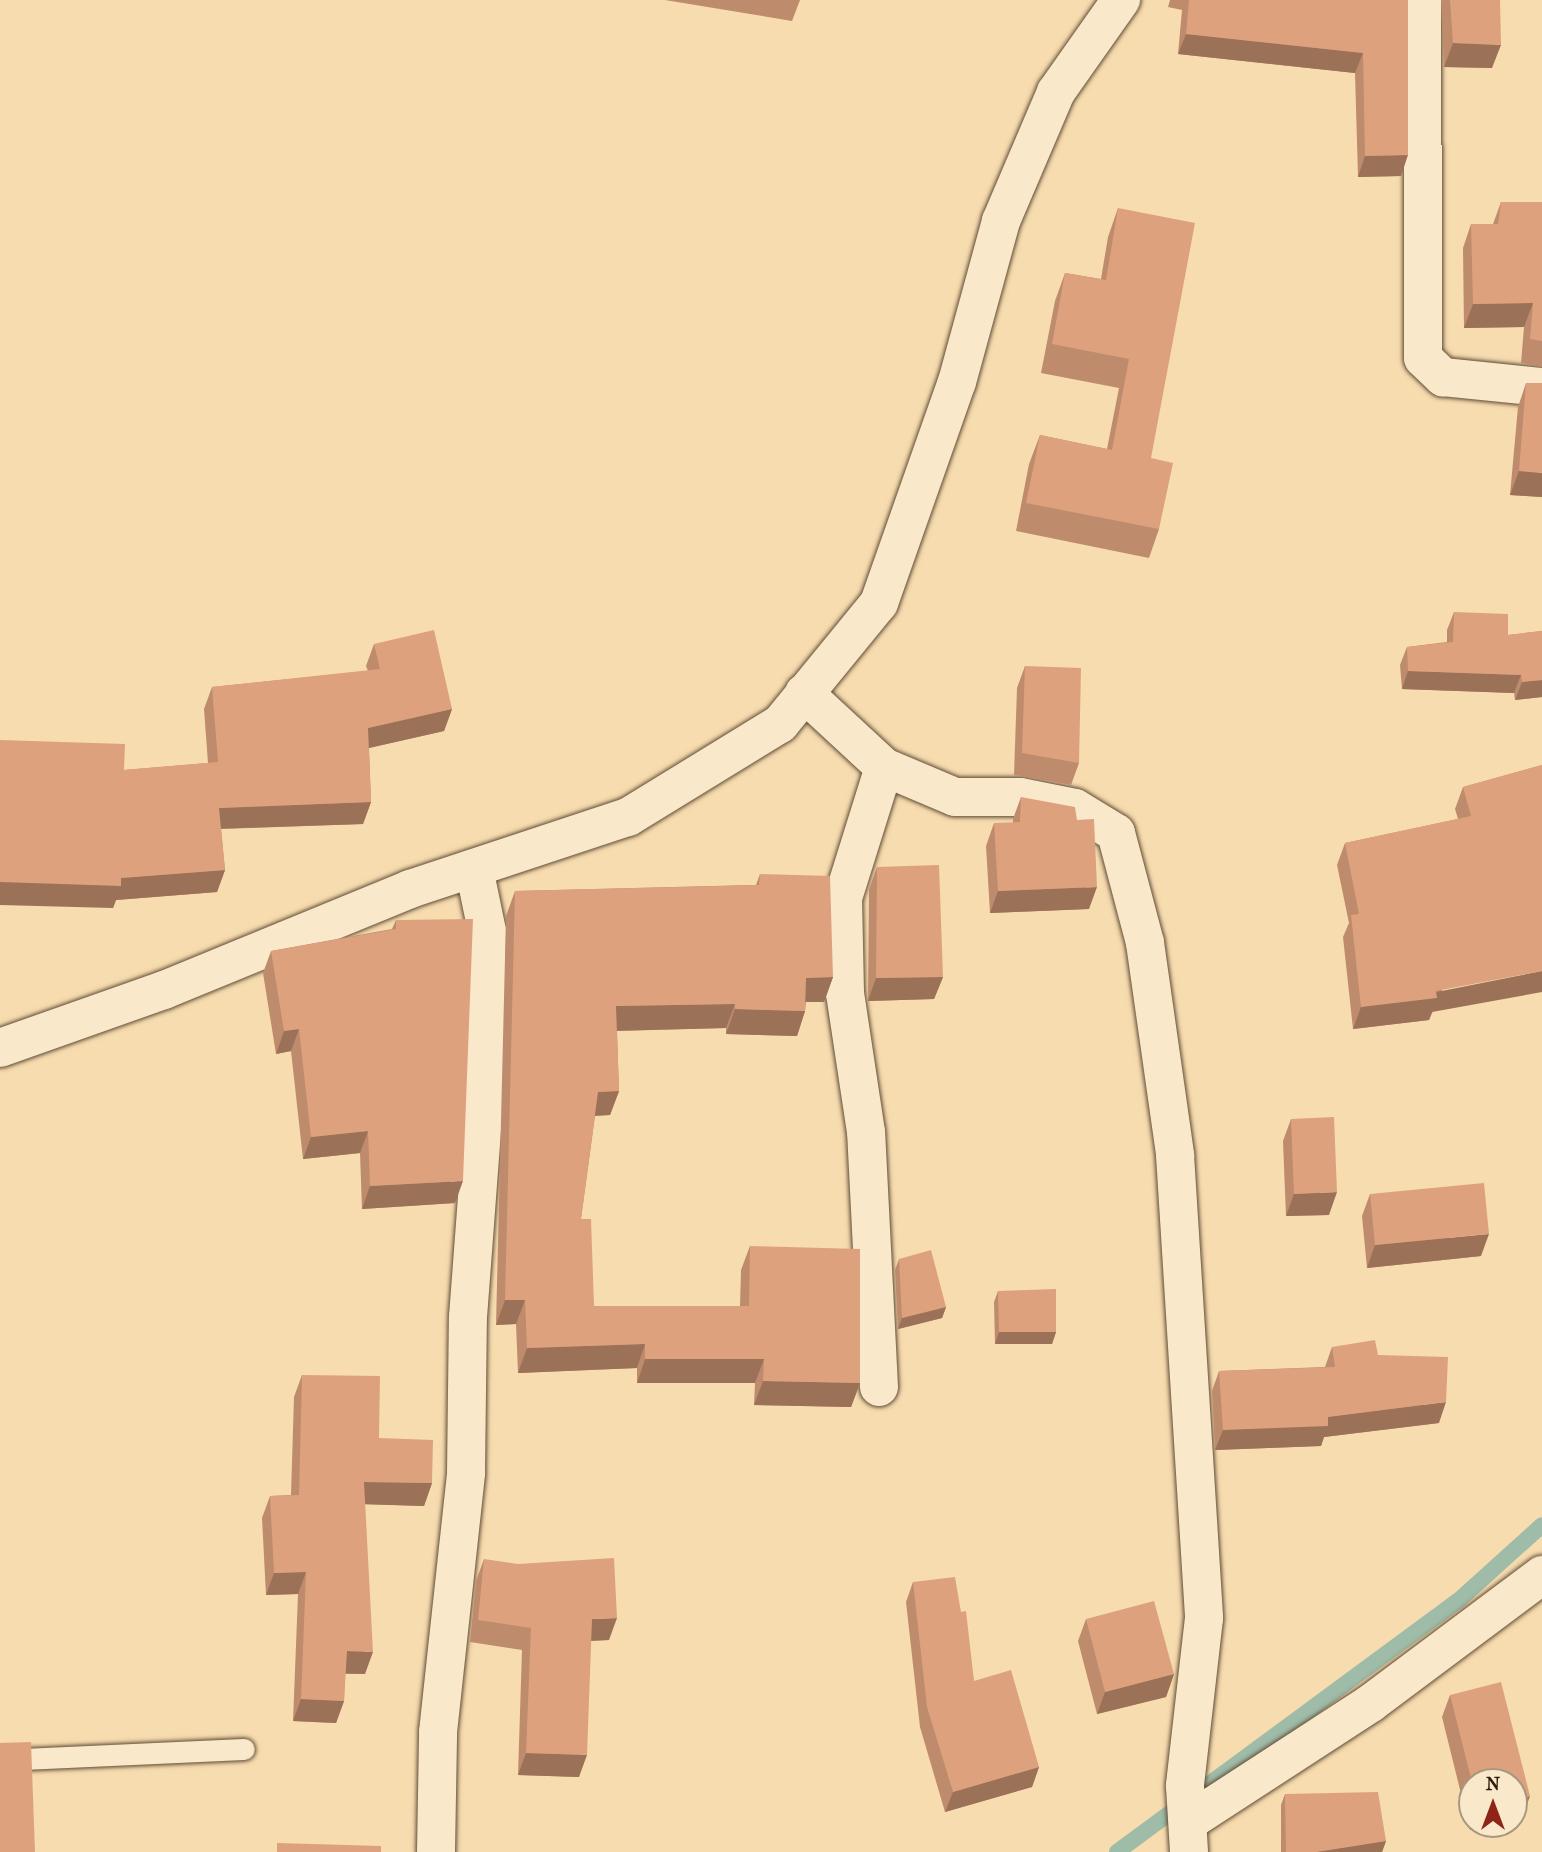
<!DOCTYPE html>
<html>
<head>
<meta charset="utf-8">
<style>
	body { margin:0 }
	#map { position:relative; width:1542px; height:1852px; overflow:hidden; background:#f7dcaf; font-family:"IM FELL French Canon",serif }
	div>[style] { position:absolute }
	.stream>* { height:16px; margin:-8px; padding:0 8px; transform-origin:8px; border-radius:8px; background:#9ebca8 }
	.roads { filter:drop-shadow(0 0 2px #604c36) drop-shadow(0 0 2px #604c36) }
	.lane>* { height:21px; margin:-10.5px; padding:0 10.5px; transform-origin:10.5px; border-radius:10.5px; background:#fae8cb }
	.street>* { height:38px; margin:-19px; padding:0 19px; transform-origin:19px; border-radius:19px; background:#fae8cb }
	.secondary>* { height:38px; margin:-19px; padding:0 19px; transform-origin:19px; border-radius:19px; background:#fae8cb }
	.wall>* { inset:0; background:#be8b6c }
	.shaded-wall>* { inset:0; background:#9b7158 }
	.building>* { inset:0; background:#dda27d }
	span { translate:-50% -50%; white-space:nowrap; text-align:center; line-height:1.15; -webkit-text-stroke:6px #fae8cb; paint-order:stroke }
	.north { position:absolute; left:1458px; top:1768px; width:70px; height:70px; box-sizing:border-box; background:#fae8cb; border:2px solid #a8967f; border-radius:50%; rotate:0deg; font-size:19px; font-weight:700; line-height:28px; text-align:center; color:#2e1c0e }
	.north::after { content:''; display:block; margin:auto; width:24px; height:32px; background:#8f2418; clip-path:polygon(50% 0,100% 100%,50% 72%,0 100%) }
</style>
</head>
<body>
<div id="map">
	<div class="stream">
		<i style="left:1117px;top:1852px;width:423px;rotate:-36.4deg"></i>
		<i style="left:1458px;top:1601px;width:113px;rotate:-42.1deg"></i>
	</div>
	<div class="roads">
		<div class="lane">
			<i style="left:0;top:1760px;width:244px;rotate:-2.6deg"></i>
		</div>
		<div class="street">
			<i style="left:1422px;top:0;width:358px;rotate:89.8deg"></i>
			<i style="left:1423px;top:358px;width:28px;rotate:44deg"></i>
			<i style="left:1443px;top:377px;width:100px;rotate:5.8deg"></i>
			<i style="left:804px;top:693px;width:109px;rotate:42.8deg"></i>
			<i style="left:884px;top:767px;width:77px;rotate:22.9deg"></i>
			<i style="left:955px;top:797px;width:65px"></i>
			<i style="left:1020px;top:797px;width:56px;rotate:11.3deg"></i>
			<i style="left:1075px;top:808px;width:48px;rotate:31.4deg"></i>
			<i style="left:1116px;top:833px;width:114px;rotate:75.2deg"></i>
			<i style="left:1145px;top:943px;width:214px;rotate:81.9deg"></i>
			<i style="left:1175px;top:1155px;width:464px;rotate:86.4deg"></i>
			<i style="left:1204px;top:1618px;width:169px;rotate:96.5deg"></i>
			<i style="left:1185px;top:1786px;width:66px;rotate:86.5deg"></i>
			<i style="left:879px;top:1387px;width:255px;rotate:-92.9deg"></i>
			<i style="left:866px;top:1132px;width:141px;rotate:-98.6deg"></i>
			<i style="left:845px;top:993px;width:95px;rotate:-91.2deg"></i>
			<i style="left:843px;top:898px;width:137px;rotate:-72.6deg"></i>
			<i style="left:1188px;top:1822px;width:218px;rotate:-33deg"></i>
			<i style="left:1371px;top:1703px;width:214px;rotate:-36.8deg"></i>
			<i style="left:436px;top:1852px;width:120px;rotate:-89deg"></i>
			<i style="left:438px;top:1732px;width:261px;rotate:-83.8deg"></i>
			<i style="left:466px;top:1473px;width:156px;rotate:-89.3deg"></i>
			<i style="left:468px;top:1317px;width:213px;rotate:-85.7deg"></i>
			<i style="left:484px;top:1105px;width:174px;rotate:-89deg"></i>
			<i style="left:487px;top:931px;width:64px;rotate:-101.7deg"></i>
		</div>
		<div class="secondary">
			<i style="left:0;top:1048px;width:174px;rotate:-19.5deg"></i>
			<i style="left:164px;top:990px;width:266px;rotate:-22.3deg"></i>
			<i style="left:410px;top:889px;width:230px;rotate:-18.3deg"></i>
			<i style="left:628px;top:817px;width:178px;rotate:-31.5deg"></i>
			<i style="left:780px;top:724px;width:156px;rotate:-50.7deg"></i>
			<i style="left:879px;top:603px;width:234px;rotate:-70.6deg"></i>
			<i style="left:957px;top:382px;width:167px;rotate:-74.7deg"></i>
			<i style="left:1001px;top:221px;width:140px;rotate:-66.9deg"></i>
			<i style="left:1056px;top:92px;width:113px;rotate:-54.8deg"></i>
		</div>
	</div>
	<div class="wall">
		<i style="clip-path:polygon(665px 0,800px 0,792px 21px)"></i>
		<i style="clip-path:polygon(1170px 0,1408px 0,1401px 176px,1358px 177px,1355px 73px,1178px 54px,1182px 10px,1168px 7px)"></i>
		<i style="clip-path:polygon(1441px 0,1500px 0,1492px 68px,1444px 67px)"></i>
		<i style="clip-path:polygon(1501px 202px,1542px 202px,1542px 367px,1521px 363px,1524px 327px,1464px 328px,1463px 248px,1471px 224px,1493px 224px)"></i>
		<i style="clip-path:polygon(1118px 208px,1151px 458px,1159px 529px,1149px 558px,1016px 531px,1029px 464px,1040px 435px,1107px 449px,1119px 388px,1041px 373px,1055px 301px,1065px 273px,1101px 279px,1108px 237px)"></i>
		<i style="clip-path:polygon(1526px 383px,1542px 497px,1510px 495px,1518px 407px)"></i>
		<i style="clip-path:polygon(1454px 612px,1508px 635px,1542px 631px,1542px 697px,1515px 700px,1514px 693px,1402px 689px,1400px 665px,1407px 647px,1447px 642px,1447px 630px)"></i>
		<i style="clip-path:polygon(374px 644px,452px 709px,444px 731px,369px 748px,371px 802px,363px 824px,221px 829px,225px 870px,217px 892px,116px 900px,113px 908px,124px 770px,208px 763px,204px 709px,212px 687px,368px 671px,366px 666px)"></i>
		<i style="clip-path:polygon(1025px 666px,1079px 763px,1071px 785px,1014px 775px,1017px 688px)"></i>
		<i style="clip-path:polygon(1542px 765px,1429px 1020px,1353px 1029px,1343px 937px,1349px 923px,1337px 865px,1345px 843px,1458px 819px,1455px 809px,1463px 787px)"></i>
		<i style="clip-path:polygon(1021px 797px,1077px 820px,1089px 909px,990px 913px,986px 846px,994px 823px,1013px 823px,1013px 819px)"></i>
		<i style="clip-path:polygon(877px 867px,943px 977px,934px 999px,868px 1001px,869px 889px)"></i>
		<i style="clip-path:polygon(760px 874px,833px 977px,824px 1002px,806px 1002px,805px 1011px,797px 1036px,726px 1034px,726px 1028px,617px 1031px,619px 1091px,610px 1115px,595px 1116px,581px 1219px,594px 1306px,740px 1306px,741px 1270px,750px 1246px,860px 1383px,851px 1407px,754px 1405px,755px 1383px,637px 1383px,637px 1368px,518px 1373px,516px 1324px,496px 1325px,506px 916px,515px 891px,756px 885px)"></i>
		<i style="clip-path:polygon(396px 920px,455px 1203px,362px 1209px,360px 1153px,303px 1159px,291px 1051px,276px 1054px,263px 973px,271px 951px,392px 929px)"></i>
		<i style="clip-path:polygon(1291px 1119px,1329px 1215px,1286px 1216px,1283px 1141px)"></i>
		<i style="clip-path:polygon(1370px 1194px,1481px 1256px,1367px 1268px,1362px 1216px)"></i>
		<i style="clip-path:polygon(899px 1259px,946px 1307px,942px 1318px,898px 1329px,895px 1270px)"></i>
		<i style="clip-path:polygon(998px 1291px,1056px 1332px,1052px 1344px,995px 1344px,994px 1302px)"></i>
		<i style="clip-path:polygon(1332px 1347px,1378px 1355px,1439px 1423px,1324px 1437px,1321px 1446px,1215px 1450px,1212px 1391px,1219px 1371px,1325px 1367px)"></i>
		<i style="clip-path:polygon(302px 1375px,432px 1483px,424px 1506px,365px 1504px,365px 1674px,345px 1674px,344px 1701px,336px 1723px,293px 1721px,298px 1594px,266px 1595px,262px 1518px,270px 1496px,291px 1495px,294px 1397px)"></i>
		<i style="clip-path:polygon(484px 1559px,609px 1640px,591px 1641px,579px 1777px,518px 1775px,522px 1650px,470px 1642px,476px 1581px)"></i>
		<i style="clip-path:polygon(913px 1582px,961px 1612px,974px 1681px,1039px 1767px,1032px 1787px,945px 1812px,920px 1727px,906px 1602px)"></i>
		<i style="clip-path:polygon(1086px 1619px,1174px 1674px,1166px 1697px,1097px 1714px,1078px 1641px)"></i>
		<i style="clip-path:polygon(1450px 1695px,1522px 1818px,1472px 1782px,1472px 1824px,1497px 1824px,1470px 1830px,1442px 1717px)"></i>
		<i style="clip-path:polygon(1285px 1794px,1386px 1841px,1382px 1852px,1281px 1852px,1281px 1805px)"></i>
	</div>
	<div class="shaded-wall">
		<i style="clip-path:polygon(1186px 34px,1363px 53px,1355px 73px,1178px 54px)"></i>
		<i style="clip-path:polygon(1453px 43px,1501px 45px,1492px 68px,1444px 67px)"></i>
		<i style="clip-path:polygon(1408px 155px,1401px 176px,1358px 177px,1365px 156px)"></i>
		<i style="clip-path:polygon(1533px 303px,1524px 327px,1464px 328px,1473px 304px)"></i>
		<i style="clip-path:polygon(1519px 471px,1542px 473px,1542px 497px,1510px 495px)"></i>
		<i style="clip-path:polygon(1408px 671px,1521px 675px,1514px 693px,1402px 689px)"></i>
		<i style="clip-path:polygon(1542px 680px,1542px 697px,1515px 700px,1522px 682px)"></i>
		<i style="clip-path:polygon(452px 709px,444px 731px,360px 750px,368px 728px)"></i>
		<i style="clip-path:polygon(371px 802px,363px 824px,211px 829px,219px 808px)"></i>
		<i style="clip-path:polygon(225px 870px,217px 892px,116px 900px,113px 908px,0 905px,0 882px,121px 878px)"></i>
		<i style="clip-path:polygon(1097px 887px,1089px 909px,990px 913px,998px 891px)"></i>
		<i style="clip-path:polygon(1542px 971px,1542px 992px,1432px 1012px,1429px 1020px,1353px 1029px,1361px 1007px)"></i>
		<i style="clip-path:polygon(833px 977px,824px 1002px,797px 1002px,806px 978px)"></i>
		<i style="clip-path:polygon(943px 977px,934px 999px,868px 1001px,876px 978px)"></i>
		<i style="clip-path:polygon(735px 1004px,726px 1028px,607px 1031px,616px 1006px)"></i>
		<i style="clip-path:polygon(735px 1009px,805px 1011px,797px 1036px,726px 1034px)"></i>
		<i style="clip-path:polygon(299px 1029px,291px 1051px,276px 1054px,284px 1031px)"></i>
		<i style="clip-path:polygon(619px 1091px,610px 1115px,589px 1116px,598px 1092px)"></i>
		<i style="clip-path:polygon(368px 1131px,360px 1153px,303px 1159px,311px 1137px)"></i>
		<i style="clip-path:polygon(463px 1181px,455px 1203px,362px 1209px,370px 1186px)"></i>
		<i style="clip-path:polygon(1337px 1192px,1329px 1215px,1286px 1216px,1294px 1194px)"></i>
		<i style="clip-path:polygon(1489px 1234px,1481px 1256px,1367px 1268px,1375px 1245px)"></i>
		<i style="clip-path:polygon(505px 1300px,525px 1300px,516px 1324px,496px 1325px)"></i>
		<i style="clip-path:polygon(946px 1307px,942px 1318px,898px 1329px,902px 1318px)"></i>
		<i style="clip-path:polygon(999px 1332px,1056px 1332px,1052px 1344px,995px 1344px)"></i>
		<i style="clip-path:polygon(645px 1344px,637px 1368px,518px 1373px,527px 1348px)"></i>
		<i style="clip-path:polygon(645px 1359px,764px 1359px,755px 1383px,637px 1383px)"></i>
		<i style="clip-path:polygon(763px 1381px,860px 1383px,851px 1407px,754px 1405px)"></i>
		<i style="clip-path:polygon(1446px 1402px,1439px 1423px,1324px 1437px,1321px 1446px,1215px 1450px,1223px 1430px)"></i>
		<i style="clip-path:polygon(364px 1482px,432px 1483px,424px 1506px,356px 1504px)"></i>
		<i style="clip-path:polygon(306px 1572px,298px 1594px,266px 1595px,274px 1573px)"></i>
		<i style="clip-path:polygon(617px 1618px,609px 1640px,584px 1641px,592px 1619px)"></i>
		<i style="clip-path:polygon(347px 1651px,373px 1652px,365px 1674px,339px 1673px)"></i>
		<i style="clip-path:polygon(1174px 1674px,1166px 1697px,1097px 1714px,1105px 1692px)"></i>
		<i style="clip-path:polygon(301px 1699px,344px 1701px,336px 1723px,293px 1721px)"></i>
		<i style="clip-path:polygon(526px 1753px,587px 1755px,579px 1777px,518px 1775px)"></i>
		<i style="clip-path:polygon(1039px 1767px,1032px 1787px,945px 1812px,953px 1792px)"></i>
		<i style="clip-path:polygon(1530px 1796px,1522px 1818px,1514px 1820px,1514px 1800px)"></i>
		<i style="clip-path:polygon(1473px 1824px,1497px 1824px,1470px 1830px)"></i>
		<i style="clip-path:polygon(1386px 1841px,1382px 1852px,1316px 1852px)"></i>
	</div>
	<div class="building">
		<i style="clip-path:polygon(1189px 0,1408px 0,1408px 155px,1365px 156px,1363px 53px,1186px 34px)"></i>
		<i style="clip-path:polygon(1450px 0,1500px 0,1501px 45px,1453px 43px)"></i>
		<i style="clip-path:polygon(1501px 202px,1542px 202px,1542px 341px,1530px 339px,1533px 303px,1473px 304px,1471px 224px,1498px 224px)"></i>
		<i style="clip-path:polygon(1118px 208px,1195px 223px,1151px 458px,1173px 463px,1159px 529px,1026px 503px,1040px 435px,1112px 450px,1129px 359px,1052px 344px,1065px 273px,1106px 280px)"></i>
		<i style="clip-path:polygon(1526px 383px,1542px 383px,1542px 473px,1519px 471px)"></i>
		<i style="clip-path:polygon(1454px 612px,1508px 614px,1508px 635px,1542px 631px,1542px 680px,1522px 682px,1521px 675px,1408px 671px,1407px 647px,1453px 642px)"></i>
		<i style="clip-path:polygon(434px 630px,452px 709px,368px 728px,371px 802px,219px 808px,225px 870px,121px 878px,121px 886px,0 882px,0 740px,125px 744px,124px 770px,218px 762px,212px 687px,380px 669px,374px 644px)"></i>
		<i style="clip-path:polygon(1025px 666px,1081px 668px,1079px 763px,1022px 753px)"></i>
		<i style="clip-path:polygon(1542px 765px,1542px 971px,1436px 991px,1437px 998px,1361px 1007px,1351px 915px,1359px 914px,1345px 843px,1471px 816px,1463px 787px)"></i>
		<i style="clip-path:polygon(1021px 797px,1075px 807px,1077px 820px,1094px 819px,1097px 887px,998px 891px,994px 823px,1020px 822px)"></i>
		<i style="clip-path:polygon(939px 865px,943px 977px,876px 978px,877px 867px)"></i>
		<i style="clip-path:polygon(760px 874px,830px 876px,833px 977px,806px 978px,805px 1011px,735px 1009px,735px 1004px,616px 1006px,619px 1091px,598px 1092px,581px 1219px,591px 1219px,594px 1306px,749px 1306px,750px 1246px,860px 1249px,860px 1383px,763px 1381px,764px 1359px,645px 1359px,645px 1344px,527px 1348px,525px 1300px,505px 1300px,515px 891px,759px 885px)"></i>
		<i style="clip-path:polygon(473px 919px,463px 1181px,370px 1186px,368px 1131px,311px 1137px,299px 1029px,284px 1031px,271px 951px,396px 929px,396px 920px)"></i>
		<i style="clip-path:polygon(1334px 1117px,1337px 1192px,1294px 1194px,1291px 1119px)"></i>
		<i style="clip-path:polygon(1484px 1183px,1489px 1234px,1375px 1245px,1370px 1194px)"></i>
		<i style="clip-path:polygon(931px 1250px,946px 1307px,902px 1318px,899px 1259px)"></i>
		<i style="clip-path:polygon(1056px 1289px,1056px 1332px,999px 1332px,998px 1291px)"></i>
		<i style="clip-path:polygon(1375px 1340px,1378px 1355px,1448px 1357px,1446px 1402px,1328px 1417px,1328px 1426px,1223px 1430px,1219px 1371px,1335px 1367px,1332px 1347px)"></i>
		<i style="clip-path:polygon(302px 1375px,380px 1376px,379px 1438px,433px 1440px,432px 1483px,364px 1482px,373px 1652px,347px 1651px,344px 1701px,301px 1699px,306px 1572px,274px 1573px,270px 1496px,299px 1495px)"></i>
		<i style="clip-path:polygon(614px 1558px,617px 1618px,592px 1619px,587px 1755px,526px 1753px,531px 1628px,478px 1620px,484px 1559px,518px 1564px)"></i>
		<i style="clip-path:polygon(955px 1577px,961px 1612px,966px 1611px,974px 1681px,1011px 1670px,1039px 1767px,953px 1792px,927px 1707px,913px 1582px)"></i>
		<i style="clip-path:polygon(1154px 1601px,1174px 1674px,1105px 1692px,1086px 1619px)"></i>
		<i style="clip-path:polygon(1501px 1682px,1530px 1796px,1514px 1800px,1514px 1782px,1472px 1782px,1450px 1695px)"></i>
		<i style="clip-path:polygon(31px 1742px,35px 1852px,0 1852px,0 1743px)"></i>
		<i style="clip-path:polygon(1378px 1792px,1386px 1841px,1316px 1852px,1286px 1852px,1285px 1794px)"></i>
		<i style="clip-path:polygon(277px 1843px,381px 1846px,381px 1852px,277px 1852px)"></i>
	</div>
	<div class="north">N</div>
</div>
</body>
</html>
